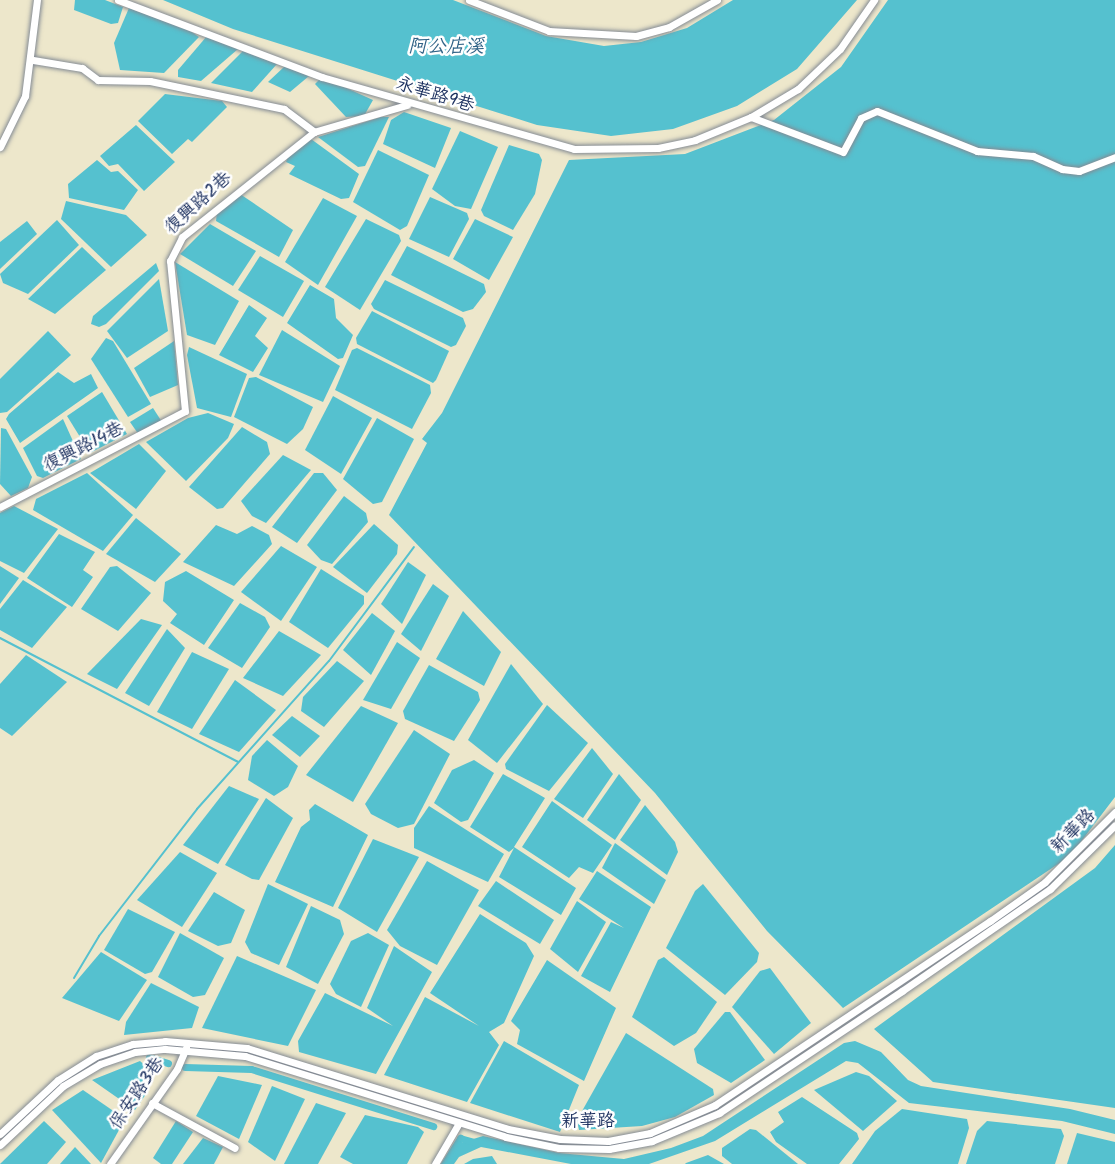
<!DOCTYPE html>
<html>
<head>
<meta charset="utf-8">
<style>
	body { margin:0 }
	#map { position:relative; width:1115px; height:1164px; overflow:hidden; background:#ede7cb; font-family:Kalam,"LXGW WenKai TC",sans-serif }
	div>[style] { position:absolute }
	.water>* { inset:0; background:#55c1cf }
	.stream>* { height:2px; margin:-1px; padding:0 1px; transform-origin:1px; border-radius:1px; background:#55c1cf }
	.canal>* { height:7px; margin:-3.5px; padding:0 3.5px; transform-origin:3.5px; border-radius:3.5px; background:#55c1cf }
	.roads { filter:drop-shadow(0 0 2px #848b94) drop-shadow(0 0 2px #848b94) }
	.minor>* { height:7px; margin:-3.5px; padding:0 3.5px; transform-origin:3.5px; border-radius:3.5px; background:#fff }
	span { translate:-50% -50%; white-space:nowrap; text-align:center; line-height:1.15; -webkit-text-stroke:5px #fff; paint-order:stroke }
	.street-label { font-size:18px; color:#1b2f5e }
	.water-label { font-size:19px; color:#2f6286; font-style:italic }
</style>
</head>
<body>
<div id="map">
	<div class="water">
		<i style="clip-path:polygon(75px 0,105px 0,123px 7px,118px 23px,111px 24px,74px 10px)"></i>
		<i style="clip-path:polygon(163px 0,453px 0,546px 36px,604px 46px,641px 42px,687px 28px,733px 0,857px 0,797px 69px,737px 106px,673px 129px,611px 136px,537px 125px,233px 29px)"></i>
		<i style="clip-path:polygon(888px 0,1115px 0,1115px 797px,1070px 856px,843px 1008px,767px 931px,655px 793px,389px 515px,427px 443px,422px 439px,442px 413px,569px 160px,685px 154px,774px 120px,841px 67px)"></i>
		<i style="clip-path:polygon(129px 8px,189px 30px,199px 37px,164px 73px,120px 70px,114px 43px)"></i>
		<i style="clip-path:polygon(207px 36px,238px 49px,201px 81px,178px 77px,178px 70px)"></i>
		<i style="clip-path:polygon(243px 51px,277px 64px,252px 92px,211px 83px)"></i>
		<i style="clip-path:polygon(285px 66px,309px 76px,290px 92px,268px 82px)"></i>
		<i style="clip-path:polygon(322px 77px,373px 100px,364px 116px,346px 117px,315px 84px)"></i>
		<i style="clip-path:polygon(165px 94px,222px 101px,227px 107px,192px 142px,188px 139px,172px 154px,138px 121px)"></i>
		<i style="clip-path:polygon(404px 112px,451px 128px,435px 168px,383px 144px,391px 120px)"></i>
		<i style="clip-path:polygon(381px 117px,389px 117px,365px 166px,358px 167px,318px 137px)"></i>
		<i style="clip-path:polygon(136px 125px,175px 162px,144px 191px,118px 164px,109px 166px,100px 156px)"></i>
		<i style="clip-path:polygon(460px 131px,498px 147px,471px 209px,455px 206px,432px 189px)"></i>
		<i style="clip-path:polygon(311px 139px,359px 174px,349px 198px,341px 199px,289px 174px,295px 166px,286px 162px,289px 154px)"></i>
		<i style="clip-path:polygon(509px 145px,539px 154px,542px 160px,535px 194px,513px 230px,484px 216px,481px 210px)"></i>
		<i style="clip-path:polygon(378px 150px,429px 175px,407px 226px,400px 230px,353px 202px)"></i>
		<i style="clip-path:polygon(97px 160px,111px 172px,118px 171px,138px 190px,124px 210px,69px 198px,68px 184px)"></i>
		<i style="clip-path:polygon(240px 194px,293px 230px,279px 257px,216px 221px,217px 212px)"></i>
		<i style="clip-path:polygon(430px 197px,467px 213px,469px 219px,449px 257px,409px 239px)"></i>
		<i style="clip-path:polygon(323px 198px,357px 216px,318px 285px,285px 262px)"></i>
		<i style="clip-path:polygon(66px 201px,126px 215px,147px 235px,111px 267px,61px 219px)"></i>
		<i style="clip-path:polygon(366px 219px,399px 235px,401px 241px,360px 310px,325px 287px)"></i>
		<i style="clip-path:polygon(475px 219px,513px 237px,489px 280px,453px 259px)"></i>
		<i style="clip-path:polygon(57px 220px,79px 245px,28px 294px,3px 283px,0 274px)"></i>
		<i style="clip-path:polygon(27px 221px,37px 234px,0 269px,0 242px)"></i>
		<i style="clip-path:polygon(210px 224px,256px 251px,233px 286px,180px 254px)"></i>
		<i style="clip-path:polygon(407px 246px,484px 284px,486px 292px,473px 309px,463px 312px,391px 275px)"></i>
		<i style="clip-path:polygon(82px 247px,106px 270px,55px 314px,28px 299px)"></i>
		<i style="clip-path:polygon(260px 256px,304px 281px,283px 317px,238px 290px)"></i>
		<i style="clip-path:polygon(175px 262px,239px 301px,215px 345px,187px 335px)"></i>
		<i style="clip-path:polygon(156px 263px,159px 271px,106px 324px,99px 327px,91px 324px,93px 316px)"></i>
		<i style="clip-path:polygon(159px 279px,168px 331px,127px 358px,107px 331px)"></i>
		<i style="clip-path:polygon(385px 280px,463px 318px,466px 326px,456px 345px,451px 347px,374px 309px,371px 304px)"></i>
		<i style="clip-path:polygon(310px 285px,334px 299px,336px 318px,353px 335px,343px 358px,338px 359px,287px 323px)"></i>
		<i style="clip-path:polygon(249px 305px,267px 318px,255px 336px,268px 348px,253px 372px,219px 355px)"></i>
		<i style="clip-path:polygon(372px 311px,449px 351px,436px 380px,433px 383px,357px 344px,356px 338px)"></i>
		<i style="clip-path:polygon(282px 330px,340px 366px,323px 402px,259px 375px)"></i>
		<i style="clip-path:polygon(48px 331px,71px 355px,7px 412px,0 413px,0 379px)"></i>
		<i style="clip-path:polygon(106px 338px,113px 341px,151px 404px,128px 417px,91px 359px)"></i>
		<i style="clip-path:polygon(174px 341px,178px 385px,150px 397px,134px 368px)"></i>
		<i style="clip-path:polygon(189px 347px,247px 374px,231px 417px,197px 408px,187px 355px)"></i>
		<i style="clip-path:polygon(357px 348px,430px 385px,431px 393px,412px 429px,335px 390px,352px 350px)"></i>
		<i style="clip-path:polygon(58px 372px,74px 383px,91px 374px,98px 388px,20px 443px,6px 419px,9px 414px)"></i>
		<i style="clip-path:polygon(256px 377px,313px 407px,303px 429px,287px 444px,234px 417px,249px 378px)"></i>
		<i style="clip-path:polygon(102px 392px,127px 434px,90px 453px,67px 416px)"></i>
		<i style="clip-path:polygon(333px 396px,372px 418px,341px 474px,305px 450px)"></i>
		<i style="clip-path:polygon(153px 408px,162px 422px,139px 435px,130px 422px)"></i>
		<i style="clip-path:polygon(208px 413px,234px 424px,228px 438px,186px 481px,146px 442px,188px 418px)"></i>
		<i style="clip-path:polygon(377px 418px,414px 439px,382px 502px,373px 504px,343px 479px)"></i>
		<i style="clip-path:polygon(63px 419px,81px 459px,43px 478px,37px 476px,23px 448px)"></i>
		<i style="clip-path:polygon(242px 427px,267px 442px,270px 454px,223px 508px,217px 509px,189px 487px)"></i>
		<i style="clip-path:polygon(1px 428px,6px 429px,32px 477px,28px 488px,11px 496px,0 484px)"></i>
		<i style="clip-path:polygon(139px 444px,166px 471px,136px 509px,90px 473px)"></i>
		<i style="clip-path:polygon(283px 455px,311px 470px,266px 523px,252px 516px,241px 501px)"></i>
		<i style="clip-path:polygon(87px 473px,133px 515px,103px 551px,33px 510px,36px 499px)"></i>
		<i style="clip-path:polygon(314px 473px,323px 473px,337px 490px,297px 543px,272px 527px)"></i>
		<i style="clip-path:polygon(344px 496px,366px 513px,368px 522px,332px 564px,321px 560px,307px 545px)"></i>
		<i style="clip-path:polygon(14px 506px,58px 529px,24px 573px,0 561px,0 513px)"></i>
		<i style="clip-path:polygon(136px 518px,181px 554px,155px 582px,106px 554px)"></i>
		<i style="clip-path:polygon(374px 524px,398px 545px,397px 554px,367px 593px,333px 567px)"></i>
		<i style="clip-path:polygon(216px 525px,237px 534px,252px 526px,269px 535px,272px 544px,234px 586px,183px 562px)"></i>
		<i style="clip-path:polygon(59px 534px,95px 552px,83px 570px,93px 577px,72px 607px,27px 578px)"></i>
		<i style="clip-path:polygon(281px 546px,317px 567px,281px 621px,241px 592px)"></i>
		<i style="clip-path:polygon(408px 562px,426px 575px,402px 624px,381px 604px)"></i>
		<i style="clip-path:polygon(0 566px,19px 578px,0 604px)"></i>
		<i style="clip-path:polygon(117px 566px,151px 593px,118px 631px,81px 609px,110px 567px)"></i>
		<i style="clip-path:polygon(321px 569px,364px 596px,364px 604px,328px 648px,289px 622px)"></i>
		<i style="clip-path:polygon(186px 571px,234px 600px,204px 645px,170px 623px,177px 614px,163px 601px,165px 582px)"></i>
		<i style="clip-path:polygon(23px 580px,67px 607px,32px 648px,0 630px,0 609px)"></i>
		<i style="clip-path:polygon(433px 584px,449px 596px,421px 651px,401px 634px)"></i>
		<i style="clip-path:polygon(240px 603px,265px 617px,270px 627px,242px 668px,208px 648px)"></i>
		<i style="clip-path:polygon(463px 611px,501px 652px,484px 686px,436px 659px)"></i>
		<i style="clip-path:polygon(372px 613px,395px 631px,371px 675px,343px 650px)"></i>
		<i style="clip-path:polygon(141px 619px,162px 625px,117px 689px,87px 674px)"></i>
		<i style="clip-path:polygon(167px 629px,185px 648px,149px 706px,125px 693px)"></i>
		<i style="clip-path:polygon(279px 631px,321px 655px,283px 696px,243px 678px)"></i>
		<i style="clip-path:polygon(397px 642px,420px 658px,391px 709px,363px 700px)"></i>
		<i style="clip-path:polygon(192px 652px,229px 669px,192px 729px,157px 712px)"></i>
		<i style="clip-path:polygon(26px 655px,67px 682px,12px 736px,0 728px,0 684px)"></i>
		<i style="clip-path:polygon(337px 661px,364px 681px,324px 727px,301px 711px,303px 697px)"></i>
		<i style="clip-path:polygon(511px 664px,543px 704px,497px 763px,468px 740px)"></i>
		<i style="clip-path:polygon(429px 665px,478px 692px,480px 700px,454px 741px,405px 719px,403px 711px)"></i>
		<i style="clip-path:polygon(235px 680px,276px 710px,239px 752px,199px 734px)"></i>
		<i style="clip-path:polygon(547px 705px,588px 743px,549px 791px,506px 769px,505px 764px)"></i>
		<i style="clip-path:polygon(361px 706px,398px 723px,353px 802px,306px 775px)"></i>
		<i style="clip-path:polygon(292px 716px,320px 736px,300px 757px,272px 735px)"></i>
		<i style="clip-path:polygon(414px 730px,450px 754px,414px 824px,398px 828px,371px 814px,365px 804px)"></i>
		<i style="clip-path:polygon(267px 740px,298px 766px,288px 787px,274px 796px,248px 780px,252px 756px)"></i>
		<i style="clip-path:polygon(592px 748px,613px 774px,583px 818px,554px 799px)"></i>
		<i style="clip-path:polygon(474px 760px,494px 773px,468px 820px,461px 822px,434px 803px,452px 770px)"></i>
		<i style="clip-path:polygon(503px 774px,545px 798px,514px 847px,576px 888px,561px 915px,499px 877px,514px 848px,509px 852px,470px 827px)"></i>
		<i style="clip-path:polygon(619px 774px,641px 800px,615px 840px,587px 820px)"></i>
		<i style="clip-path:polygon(229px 786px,259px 799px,218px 864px,183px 845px)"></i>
		<i style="clip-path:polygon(266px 798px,293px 818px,259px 880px,252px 879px,225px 865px)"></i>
		<i style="clip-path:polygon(552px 801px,612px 845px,593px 873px,579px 867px,569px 878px,522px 847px)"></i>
		<i style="clip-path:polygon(315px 804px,368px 835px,333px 907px,275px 882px,301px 827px,310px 820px,309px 810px)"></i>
		<i style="clip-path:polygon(645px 805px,675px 842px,678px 852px,667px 875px,620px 840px)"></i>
		<i style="clip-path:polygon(429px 806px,504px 854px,488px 882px,414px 848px,414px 828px)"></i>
		<i style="clip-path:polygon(373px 839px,419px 857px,377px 932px,338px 908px)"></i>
		<i style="clip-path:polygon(615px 843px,666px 880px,654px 904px,602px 868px)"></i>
		<i style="clip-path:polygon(1115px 845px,1115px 1108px,933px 1082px,874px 1029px,1095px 868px)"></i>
		<i style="clip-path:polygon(180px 852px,217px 873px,182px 927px,137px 900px)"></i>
		<i style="clip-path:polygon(427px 861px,479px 890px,437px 965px,400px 946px,387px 930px)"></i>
		<i style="clip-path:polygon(597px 871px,651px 907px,610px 992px,581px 976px,611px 922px,624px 928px,579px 899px)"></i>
		<i style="clip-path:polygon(496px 881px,554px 920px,540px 944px,478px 906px)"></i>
		<i style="clip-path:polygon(268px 884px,308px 904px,279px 965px,251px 953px,245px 942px)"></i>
		<i style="clip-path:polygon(703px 884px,759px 953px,757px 962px,725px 995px,666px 948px,695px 891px)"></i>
		<i style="clip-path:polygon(214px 892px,245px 910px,231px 943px,218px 946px,188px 931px)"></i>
		<i style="clip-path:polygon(577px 901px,606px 922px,578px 972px,550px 949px)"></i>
		<i style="clip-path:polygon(311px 906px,340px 920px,344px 934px,318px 984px,286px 967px)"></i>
		<i style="clip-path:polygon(128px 909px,175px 932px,152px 972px,145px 974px,104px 950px)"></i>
		<i style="clip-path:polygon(480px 914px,526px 943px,534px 956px,504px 1023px,489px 1032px,499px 1045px,467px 1102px,384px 1075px,425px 997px,479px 1026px,430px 993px)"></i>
		<i style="clip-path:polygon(180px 933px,224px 958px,205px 995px,193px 997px,158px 977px)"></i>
		<i style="clip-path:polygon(368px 933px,389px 945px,361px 1007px,336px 994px,330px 984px,351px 941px)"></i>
		<i style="clip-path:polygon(394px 946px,432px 972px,376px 1074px,299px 1052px,298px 1041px,325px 993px,393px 1026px,367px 1008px)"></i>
		<i style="clip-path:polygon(101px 952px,147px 980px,119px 1021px,62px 998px)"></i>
		<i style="clip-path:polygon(237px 956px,316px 990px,288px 1046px,202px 1028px)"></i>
		<i style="clip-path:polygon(664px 957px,717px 1002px,696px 1033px,674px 1046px,632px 1017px,658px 960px)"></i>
		<i style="clip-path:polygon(547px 960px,616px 1008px,584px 1081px,517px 1044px,520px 1030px,511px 1021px)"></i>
		<i style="clip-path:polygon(770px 968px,811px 1023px,774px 1054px,732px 1007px,760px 971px)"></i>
		<i style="clip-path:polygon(151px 983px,199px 1007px,192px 1028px,124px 1035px,126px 1022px)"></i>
		<i style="clip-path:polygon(725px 1012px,730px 1012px,765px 1060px,731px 1083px,697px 1063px,694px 1049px)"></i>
		<i style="clip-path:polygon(626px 1033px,713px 1089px,714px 1095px,675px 1117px,642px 1126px,579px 1130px,577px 1120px)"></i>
		<i style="clip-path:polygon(504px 1041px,579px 1085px,560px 1132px,470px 1103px)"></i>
		<i style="clip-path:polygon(855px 1041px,881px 1052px,908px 1080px,921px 1086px,1070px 1109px,1115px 1120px,1115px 1134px,1062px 1121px,909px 1103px,858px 1063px,846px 1061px,715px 1141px,649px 1164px,571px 1164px,481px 1147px,459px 1157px,454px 1164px,441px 1164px,457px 1144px,483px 1136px,559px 1153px,624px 1159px,671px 1148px,703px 1136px,844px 1043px)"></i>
		<i style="clip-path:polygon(140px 1061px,151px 1071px,139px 1086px,146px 1094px,135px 1110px,92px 1080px)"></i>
		<i style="clip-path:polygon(856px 1072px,869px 1076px,897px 1101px,863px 1131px,814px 1090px)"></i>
		<i style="clip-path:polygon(218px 1076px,262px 1085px,239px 1139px,196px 1116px)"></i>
		<i style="clip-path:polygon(272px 1086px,305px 1099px,275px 1161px,248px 1142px)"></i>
		<i style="clip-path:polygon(83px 1090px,125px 1119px,101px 1163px,52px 1110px)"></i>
		<i style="clip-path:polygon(802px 1097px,857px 1133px,859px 1139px,839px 1164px,807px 1164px,776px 1142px,770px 1132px,784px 1122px,778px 1112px)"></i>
		<i style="clip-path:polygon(316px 1103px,346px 1113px,318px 1164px,284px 1164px)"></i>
		<i style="clip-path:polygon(902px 1109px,967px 1119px,969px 1128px,958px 1164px,852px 1164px,875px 1131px)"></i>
		<i style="clip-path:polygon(365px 1115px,418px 1127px,424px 1132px,407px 1164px,353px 1164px,340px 1157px)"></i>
		<i style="clip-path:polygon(44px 1121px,66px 1142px,47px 1164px,0 1164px)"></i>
		<i style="clip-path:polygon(176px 1121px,193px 1132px,172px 1164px,161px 1164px,153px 1158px)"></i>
		<i style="clip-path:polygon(987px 1121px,1061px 1129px,1064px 1136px,1055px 1164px,966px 1164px,977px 1131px)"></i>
		<i style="clip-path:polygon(750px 1129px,756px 1130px,798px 1164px,732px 1164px,722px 1156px,722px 1148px)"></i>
		<i style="clip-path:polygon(1077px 1133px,1115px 1142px,1115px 1164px,1067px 1164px)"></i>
		<i style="clip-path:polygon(203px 1138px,223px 1147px,214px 1164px,183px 1164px)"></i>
		<i style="clip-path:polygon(75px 1147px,91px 1164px,60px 1164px)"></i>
		<i style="clip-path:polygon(708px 1155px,724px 1164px,685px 1164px,686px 1163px)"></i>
		<i style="clip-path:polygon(492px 1156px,497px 1164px,464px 1164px,473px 1159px)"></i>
	</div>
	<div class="stream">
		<i style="left:0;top:638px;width:268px;rotate:27.5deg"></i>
		<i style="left:74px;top:978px;width:49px;rotate:-59.2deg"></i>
		<i style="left:99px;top:936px;width:160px;rotate:-52.3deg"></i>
		<i style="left:197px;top:809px;width:198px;rotate:-48.3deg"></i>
		<i style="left:329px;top:661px;width:142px;rotate:-53.3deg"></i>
	</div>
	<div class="canal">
		<i style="left:149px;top:1057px;width:20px;rotate:18deg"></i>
		<i style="left:185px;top:1067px;width:66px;rotate:1.7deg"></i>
		<i style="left:251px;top:1069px;width:191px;rotate:17.4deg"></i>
		<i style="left:444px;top:1164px;width:31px;rotate:-58deg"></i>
		<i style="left:460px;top:1138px;width:15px;rotate:16deg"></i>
	</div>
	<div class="roads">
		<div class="minor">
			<i style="left:118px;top:0;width:218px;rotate:20.7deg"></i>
			<i style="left:322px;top:77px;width:262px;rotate:15.9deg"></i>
			<i style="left:574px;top:149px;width:84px;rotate:-0.7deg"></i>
			<i style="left:658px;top:148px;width:38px;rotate:-12deg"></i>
			<i style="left:695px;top:140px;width:61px;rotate:-22.3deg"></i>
			<i style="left:751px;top:117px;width:98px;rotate:20.8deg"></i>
			<i style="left:843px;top:152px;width:38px;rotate:-62deg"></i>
			<i style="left:861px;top:118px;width:17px;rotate:-24deg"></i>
			<i style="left:877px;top:111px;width:108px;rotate:21.8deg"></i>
			<i style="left:977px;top:151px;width:56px;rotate:5.1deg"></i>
			<i style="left:1033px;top:156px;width:32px;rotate:24deg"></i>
			<i style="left:1062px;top:169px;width:17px;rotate:7deg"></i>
			<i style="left:1079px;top:171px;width:39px;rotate:-21deg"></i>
			<i style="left:469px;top:0;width:86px;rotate:21.2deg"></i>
			<i style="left:549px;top:31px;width:87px;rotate:3.3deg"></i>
			<i style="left:636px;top:36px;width:34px;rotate:-15deg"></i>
			<i style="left:669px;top:27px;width:55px;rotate:-29.4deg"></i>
			<i style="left:33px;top:60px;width:50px;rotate:9.3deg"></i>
			<i style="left:82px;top:68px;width:20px;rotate:37deg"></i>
			<i style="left:98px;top:80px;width:52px;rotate:1.1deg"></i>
			<i style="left:150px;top:81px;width:137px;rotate:11.8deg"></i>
			<i style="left:284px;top:109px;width:38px;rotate:37deg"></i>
			<i style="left:751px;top:117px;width:55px;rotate:-30.8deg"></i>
			<i style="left:798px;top:89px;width:58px;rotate:-43.6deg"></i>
			<i style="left:840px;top:49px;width:60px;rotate:-55.2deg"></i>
			<i style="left:0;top:147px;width:57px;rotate:-63.9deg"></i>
			<i style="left:25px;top:96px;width:97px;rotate:-82.9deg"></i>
			<i style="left:0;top:507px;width:208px;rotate:-27.4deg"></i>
			<i style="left:185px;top:411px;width:151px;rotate:-95.7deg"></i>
			<i style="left:170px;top:261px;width:27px;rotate:-63deg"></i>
			<i style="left:182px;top:237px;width:169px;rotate:-38.5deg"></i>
			<i style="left:314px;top:132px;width:97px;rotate:-16.2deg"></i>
			<i style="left:152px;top:1103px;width:94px;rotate:28.5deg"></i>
			<i style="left:0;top:1134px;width:79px;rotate:-43deg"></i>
			<i style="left:58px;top:1080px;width:45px;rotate:-32.3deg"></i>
			<i style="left:96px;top:1056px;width:39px;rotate:-18deg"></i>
			<i style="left:133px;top:1044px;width:32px;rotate:-5deg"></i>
			<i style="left:165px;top:1041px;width:82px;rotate:4.9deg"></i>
			<i style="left:247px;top:1048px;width:273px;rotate:17.2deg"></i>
			<i style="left:508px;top:1129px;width:53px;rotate:10.9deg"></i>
			<i style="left:560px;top:1139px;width:48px;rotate:2.4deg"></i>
			<i style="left:608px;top:1141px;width:43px;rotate:-10.8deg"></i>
			<i style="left:650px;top:1133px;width:71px;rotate:-23.3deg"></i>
			<i style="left:715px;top:1105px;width:331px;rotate:-33.8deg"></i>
			<i style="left:990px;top:921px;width:67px;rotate:-35.3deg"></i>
			<i style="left:1045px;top:882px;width:99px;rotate:-45deg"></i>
			<i style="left:0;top:1145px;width:86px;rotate:-43.1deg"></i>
			<i style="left:63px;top:1086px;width:43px;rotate:-30.7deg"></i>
			<i style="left:100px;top:1064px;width:37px;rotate:-19deg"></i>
			<i style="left:135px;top:1052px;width:30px;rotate:-6deg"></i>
			<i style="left:165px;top:1049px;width:80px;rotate:5deg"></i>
			<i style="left:245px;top:1056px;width:273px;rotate:17.2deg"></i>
			<i style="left:506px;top:1137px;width:54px;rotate:11.7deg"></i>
			<i style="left:559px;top:1148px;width:50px;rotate:1.1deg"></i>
			<i style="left:609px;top:1149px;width:44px;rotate:-10.5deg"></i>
			<i style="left:652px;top:1141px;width:73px;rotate:-22.7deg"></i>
			<i style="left:719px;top:1113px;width:220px;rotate:-33.7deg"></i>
			<i style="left:902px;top:991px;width:180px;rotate:-34.6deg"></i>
			<i style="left:1050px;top:889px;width:91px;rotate:-44.6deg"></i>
			<i style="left:110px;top:1164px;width:116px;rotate:-54.8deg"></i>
			<i style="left:177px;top:1069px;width:23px;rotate:-67deg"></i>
			<i style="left:435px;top:1164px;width:48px;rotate:-59.7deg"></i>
		</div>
	</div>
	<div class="street-label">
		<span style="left:435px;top:96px;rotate:17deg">永華路9巷</span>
		<span style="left:199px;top:204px;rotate:-42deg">復興路2巷</span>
		<span style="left:84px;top:448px;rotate:-27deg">復興路14巷</span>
		<span style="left:1074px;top:832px;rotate:-45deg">新華路</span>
		<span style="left:138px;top:1094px;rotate:-56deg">保安路3巷</span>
		<span style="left:588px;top:1122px">新華路</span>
	</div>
	<div class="water-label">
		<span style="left:446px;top:48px">阿公店溪</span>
	</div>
</div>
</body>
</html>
